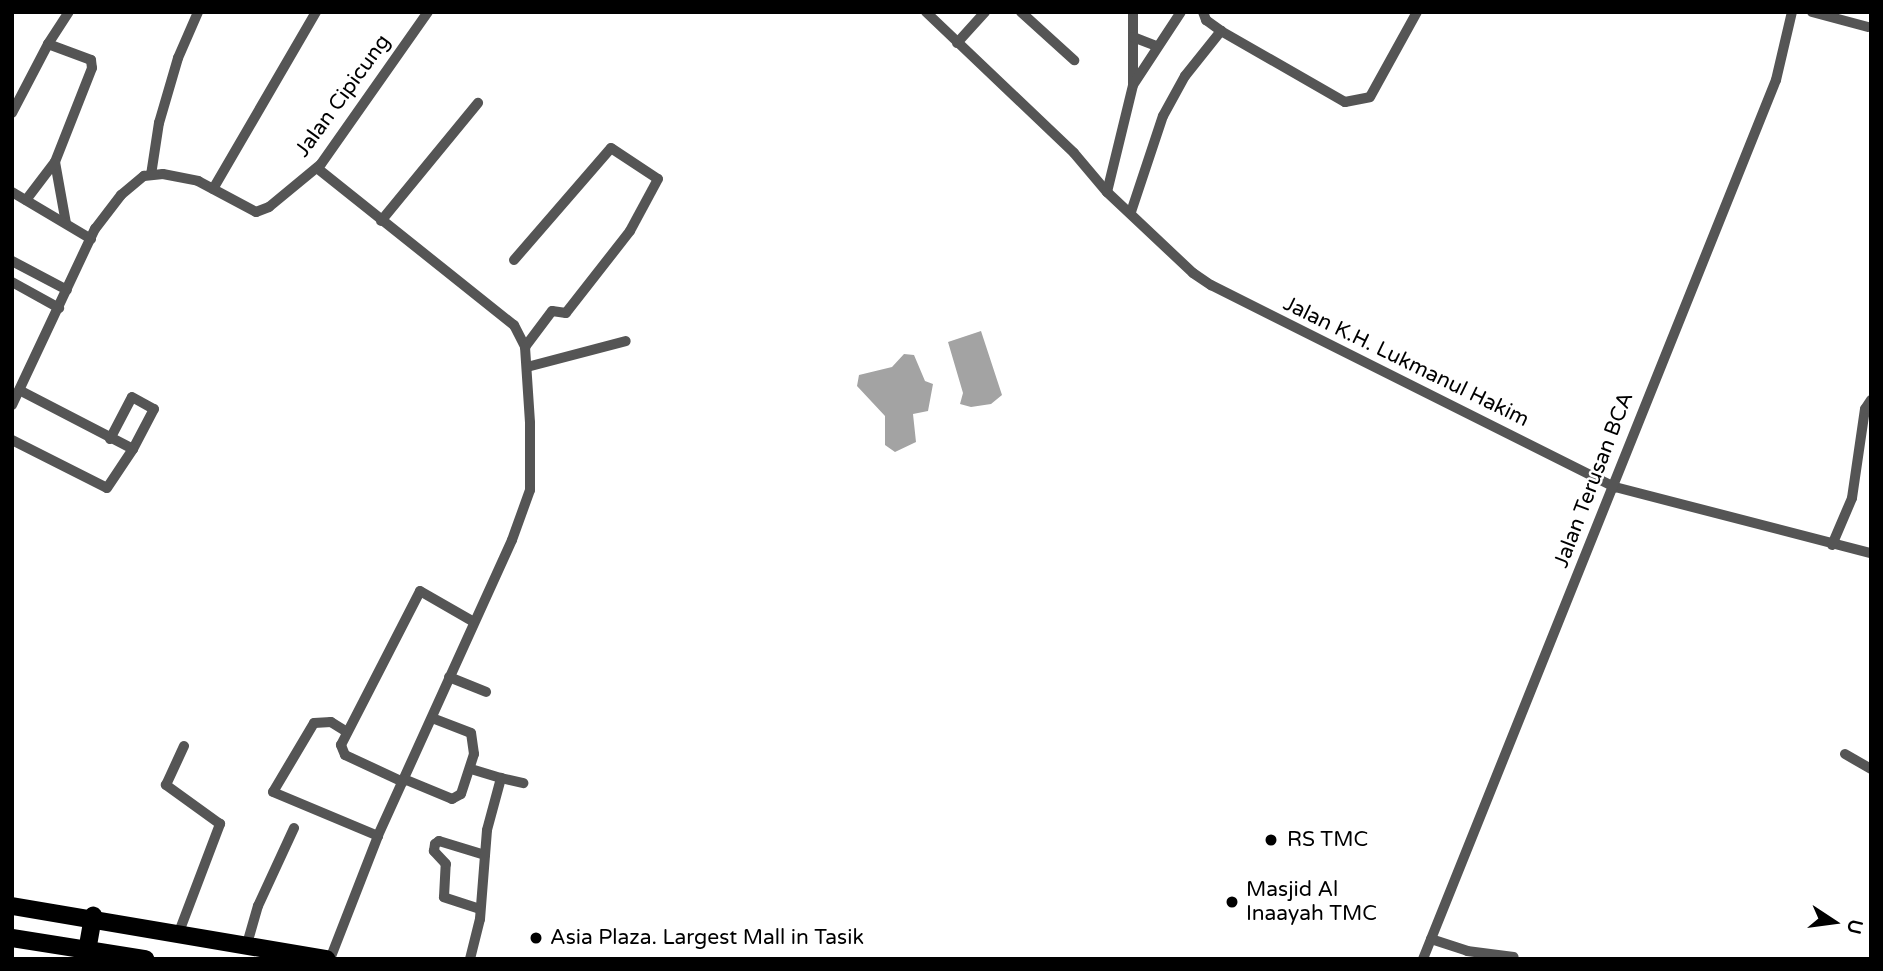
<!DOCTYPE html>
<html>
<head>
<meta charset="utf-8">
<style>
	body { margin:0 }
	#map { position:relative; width:1883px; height:971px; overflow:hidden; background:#fff; font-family:"Varela Round",sans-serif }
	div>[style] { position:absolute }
	.water>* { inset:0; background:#a3a3a3 }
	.minor>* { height:10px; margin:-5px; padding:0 5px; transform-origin:5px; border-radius:5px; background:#555 }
	.primary>* { height:18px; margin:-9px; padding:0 9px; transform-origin:9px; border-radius:9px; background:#000 }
	.dots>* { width:19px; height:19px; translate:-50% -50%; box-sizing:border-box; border:4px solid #fff; border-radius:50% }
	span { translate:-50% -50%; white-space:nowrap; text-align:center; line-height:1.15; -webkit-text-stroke:5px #fff; paint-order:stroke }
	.street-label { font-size:21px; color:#000 }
	.poi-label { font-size:21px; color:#000 }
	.left { translate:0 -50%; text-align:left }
	.frame { position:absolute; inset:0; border:14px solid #000; pointer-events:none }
	.north { position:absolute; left:1799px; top:887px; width:70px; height:70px; -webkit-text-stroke:5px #fff; paint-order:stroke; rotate:103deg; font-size:19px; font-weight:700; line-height:28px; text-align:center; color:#000 }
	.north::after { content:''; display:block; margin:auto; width:24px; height:32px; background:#000; clip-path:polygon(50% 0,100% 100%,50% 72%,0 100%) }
</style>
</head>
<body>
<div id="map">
	<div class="water">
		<i style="clip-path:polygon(981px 331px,1002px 395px,991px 404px,971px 407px,960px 404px,963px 393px,948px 342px)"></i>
		<i style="clip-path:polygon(904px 354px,914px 355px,925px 381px,933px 384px,928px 411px,913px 414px,916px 442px,895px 452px,885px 445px,885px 416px,857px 386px,859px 375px,892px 367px)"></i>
	</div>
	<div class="minor">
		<i style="left:926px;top:12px;width:204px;rotate:43.6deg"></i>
		<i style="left:1074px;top:153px;width:51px;rotate:49.8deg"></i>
		<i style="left:1107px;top:192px;width:118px;rotate:43.3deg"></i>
		<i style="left:1193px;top:273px;width:22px;rotate:34deg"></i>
		<i style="left:1211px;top:285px;width:452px;rotate:26.6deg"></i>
		<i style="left:1615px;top:487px;width:264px;rotate:14.5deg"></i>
		<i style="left:1021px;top:12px;width:72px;rotate:42.2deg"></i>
		<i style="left:1133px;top:12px;width:71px;rotate:90deg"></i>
		<i style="left:1203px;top:12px;width:9px;rotate:69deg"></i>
		<i style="left:1206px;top:20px;width:19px;rotate:36deg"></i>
		<i style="left:1221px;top:31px;width:143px;rotate:29.8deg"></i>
		<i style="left:1345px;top:102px;width:25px;rotate:-11deg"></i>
		<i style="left:1370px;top:97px;width:97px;rotate:-61.1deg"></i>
		<i style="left:1812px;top:12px;width:58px;rotate:15deg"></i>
		<i style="left:1133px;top:37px;width:26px;rotate:21deg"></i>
		<i style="left:957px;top:43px;width:42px;rotate:-47.9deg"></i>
		<i style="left:48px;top:44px;width:38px;rotate:-57deg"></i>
		<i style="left:12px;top:113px;width:78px;rotate:-62.4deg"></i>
		<i style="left:48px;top:44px;width:46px;rotate:20.4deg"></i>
		<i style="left:91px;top:60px;width:8px;rotate:83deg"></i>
		<i style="left:92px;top:68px;width:101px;rotate:111.5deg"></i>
		<i style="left:55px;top:162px;width:62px;rotate:79.8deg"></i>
		<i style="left:317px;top:168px;width:252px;rotate:38.6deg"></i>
		<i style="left:514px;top:325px;width:25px;rotate:63deg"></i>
		<i style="left:525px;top:347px;width:76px;rotate:86.2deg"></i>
		<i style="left:530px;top:423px;width:67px;rotate:90deg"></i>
		<i style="left:530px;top:490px;width:53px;rotate:109.8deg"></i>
		<i style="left:512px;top:540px;width:325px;rotate:114.4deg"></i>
		<i style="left:378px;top:836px;width:132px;rotate:111.3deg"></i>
		<i style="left:151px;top:175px;width:53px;rotate:-81.3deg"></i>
		<i style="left:159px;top:123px;width:68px;rotate:-73.7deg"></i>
		<i style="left:178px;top:58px;width:50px;rotate:-66.5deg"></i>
		<i style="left:213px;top:189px;width:205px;rotate:-59.8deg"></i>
		<i style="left:12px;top:192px;width:92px;rotate:30.7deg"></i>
		<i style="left:1107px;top:192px;width:110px;rotate:-76.3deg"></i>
		<i style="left:1133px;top:85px;width:87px;rotate:-56.7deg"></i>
		<i style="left:26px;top:200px;width:48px;rotate:-52.7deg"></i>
		<i style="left:1131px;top:212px;width:101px;rotate:-71.6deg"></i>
		<i style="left:1163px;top:116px;width:46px;rotate:-61.2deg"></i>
		<i style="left:1185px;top:76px;width:58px;rotate:-51.3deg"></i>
		<i style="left:381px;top:221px;width:153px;rotate:-50.6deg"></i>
		<i style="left:514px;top:260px;width:148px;rotate:-49.1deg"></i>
		<i style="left:611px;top:148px;width:56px;rotate:33.4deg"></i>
		<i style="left:658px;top:179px;width:59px;rotate:118.3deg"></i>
		<i style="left:630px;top:231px;width:104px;rotate:128deg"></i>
		<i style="left:566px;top:313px;width:14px;rotate:-172deg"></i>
		<i style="left:552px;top:311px;width:45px;rotate:126.9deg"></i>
		<i style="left:12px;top:261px;width:62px;rotate:27.8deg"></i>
		<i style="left:12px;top:282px;width:54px;rotate:29deg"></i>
		<i style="left:527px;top:367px;width:102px;rotate:-14.7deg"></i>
		<i style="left:12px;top:405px;width:195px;rotate:-64.8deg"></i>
		<i style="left:95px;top:229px;width:43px;rotate:-52.6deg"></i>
		<i style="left:121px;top:195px;width:30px;rotate:-40deg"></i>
		<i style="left:144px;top:176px;width:19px;rotate:-6deg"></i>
		<i style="left:163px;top:174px;width:36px;rotate:11deg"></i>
		<i style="left:198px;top:181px;width:66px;rotate:28.1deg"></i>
		<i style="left:256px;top:212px;width:14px;rotate:-21deg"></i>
		<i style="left:269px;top:207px;width:67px;rotate:-39.6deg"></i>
		<i style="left:321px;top:164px;width:186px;rotate:-54.9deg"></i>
		<i style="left:110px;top:439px;width:47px;rotate:-62.4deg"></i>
		<i style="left:132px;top:397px;width:25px;rotate:29deg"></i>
		<i style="left:154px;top:409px;width:45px;rotate:117.7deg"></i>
		<i style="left:12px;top:440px;width:106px;rotate:26.8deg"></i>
		<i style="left:107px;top:488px;width:47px;rotate:-56.3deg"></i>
		<i style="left:133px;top:449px;width:128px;rotate:-152.6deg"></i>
		<i style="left:1832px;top:545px;width:51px;rotate:-66.9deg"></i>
		<i style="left:1852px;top:498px;width:90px;rotate:-81.7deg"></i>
		<i style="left:1865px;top:409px;width:11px;rotate:-56deg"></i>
		<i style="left:449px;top:677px;width:40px;rotate:22deg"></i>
		<i style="left:347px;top:732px;width:19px;rotate:-148deg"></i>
		<i style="left:331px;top:722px;width:17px;rotate:177deg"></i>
		<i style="left:314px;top:723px;width:80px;rotate:120.7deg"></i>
		<i style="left:273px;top:792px;width:114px;rotate:22.7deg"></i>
		<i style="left:1845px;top:754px;width:30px;rotate:30deg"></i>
		<i style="left:471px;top:769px;width:31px;rotate:17deg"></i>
		<i style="left:404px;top:779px;width:52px;rotate:22.6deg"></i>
		<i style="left:452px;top:799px;width:10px;rotate:-29deg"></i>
		<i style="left:461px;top:794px;width:42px;rotate:-72deg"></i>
		<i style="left:474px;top:754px;width:21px;rotate:-98deg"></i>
		<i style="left:471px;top:733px;width:42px;rotate:-159deg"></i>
		<i style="left:403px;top:782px;width:64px;rotate:-155deg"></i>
		<i style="left:345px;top:755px;width:11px;rotate:-112deg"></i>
		<i style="left:341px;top:745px;width:173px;rotate:-62.8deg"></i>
		<i style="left:420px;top:591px;width:62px;rotate:29.9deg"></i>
		<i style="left:480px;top:909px;width:38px;rotate:-162deg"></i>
		<i style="left:444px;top:897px;width:33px;rotate:-87deg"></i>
		<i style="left:446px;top:864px;width:18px;rotate:-133deg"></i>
		<i style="left:434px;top:851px;width:7px;rotate:-82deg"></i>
		<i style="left:435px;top:844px;width:5px;rotate:-37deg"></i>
		<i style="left:439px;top:841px;width:48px;rotate:16.9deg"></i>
		<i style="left:179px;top:932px;width:116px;rotate:-69.2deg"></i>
		<i style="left:220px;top:824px;width:67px;rotate:-144.2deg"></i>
		<i style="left:166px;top:785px;width:43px;rotate:-65.2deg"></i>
		<i style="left:1431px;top:939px;width:38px;rotate:18deg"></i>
		<i style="left:1467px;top:951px;width:47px;rotate:7.3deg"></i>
		<i style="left:247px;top:944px;width:40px;rotate:-74deg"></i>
		<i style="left:258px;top:906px;width:86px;rotate:-65.2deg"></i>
		<i style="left:470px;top:959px;width:41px;rotate:-76deg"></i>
		<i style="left:480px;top:919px;width:89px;rotate:-85.5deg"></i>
		<i style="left:487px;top:830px;width:54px;rotate:-74.9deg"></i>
		<i style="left:501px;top:778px;width:23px;rotate:13deg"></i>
		<i style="left:1423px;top:959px;width:947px;rotate:-68.12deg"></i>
		<i style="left:1776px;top:80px;width:70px;rotate:-76.8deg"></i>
	</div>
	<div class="primary">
		<i style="left:12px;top:906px;width:319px;rotate:9.6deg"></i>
		<i style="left:12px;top:938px;width:135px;rotate:9deg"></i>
		<i style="left:87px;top:951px;width:36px;rotate:-80deg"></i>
	</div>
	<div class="dots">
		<i style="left:1271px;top:840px;background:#000"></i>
		<i style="left:1232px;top:902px;background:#000"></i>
		<i style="left:536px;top:938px;background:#000"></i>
	</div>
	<div class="street-label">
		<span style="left:343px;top:96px;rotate:-54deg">Jalan Cipicung</span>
		<span style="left:1406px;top:362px;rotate:26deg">Jalan K.H. Lukmanul Hakim</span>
		<span style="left:1594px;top:480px;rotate:-69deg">Jalan Terusan BCA</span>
	</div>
	<div class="poi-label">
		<span class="left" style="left:1287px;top:840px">RS TMC</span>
		<span class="left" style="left:1246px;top:902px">Masjid Al<br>Inaayah TMC</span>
		<span class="left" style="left:550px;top:938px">Asia Plaza. Largest Mall in Tasik</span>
	</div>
	<div class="frame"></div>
	<div class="north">U</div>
</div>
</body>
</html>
